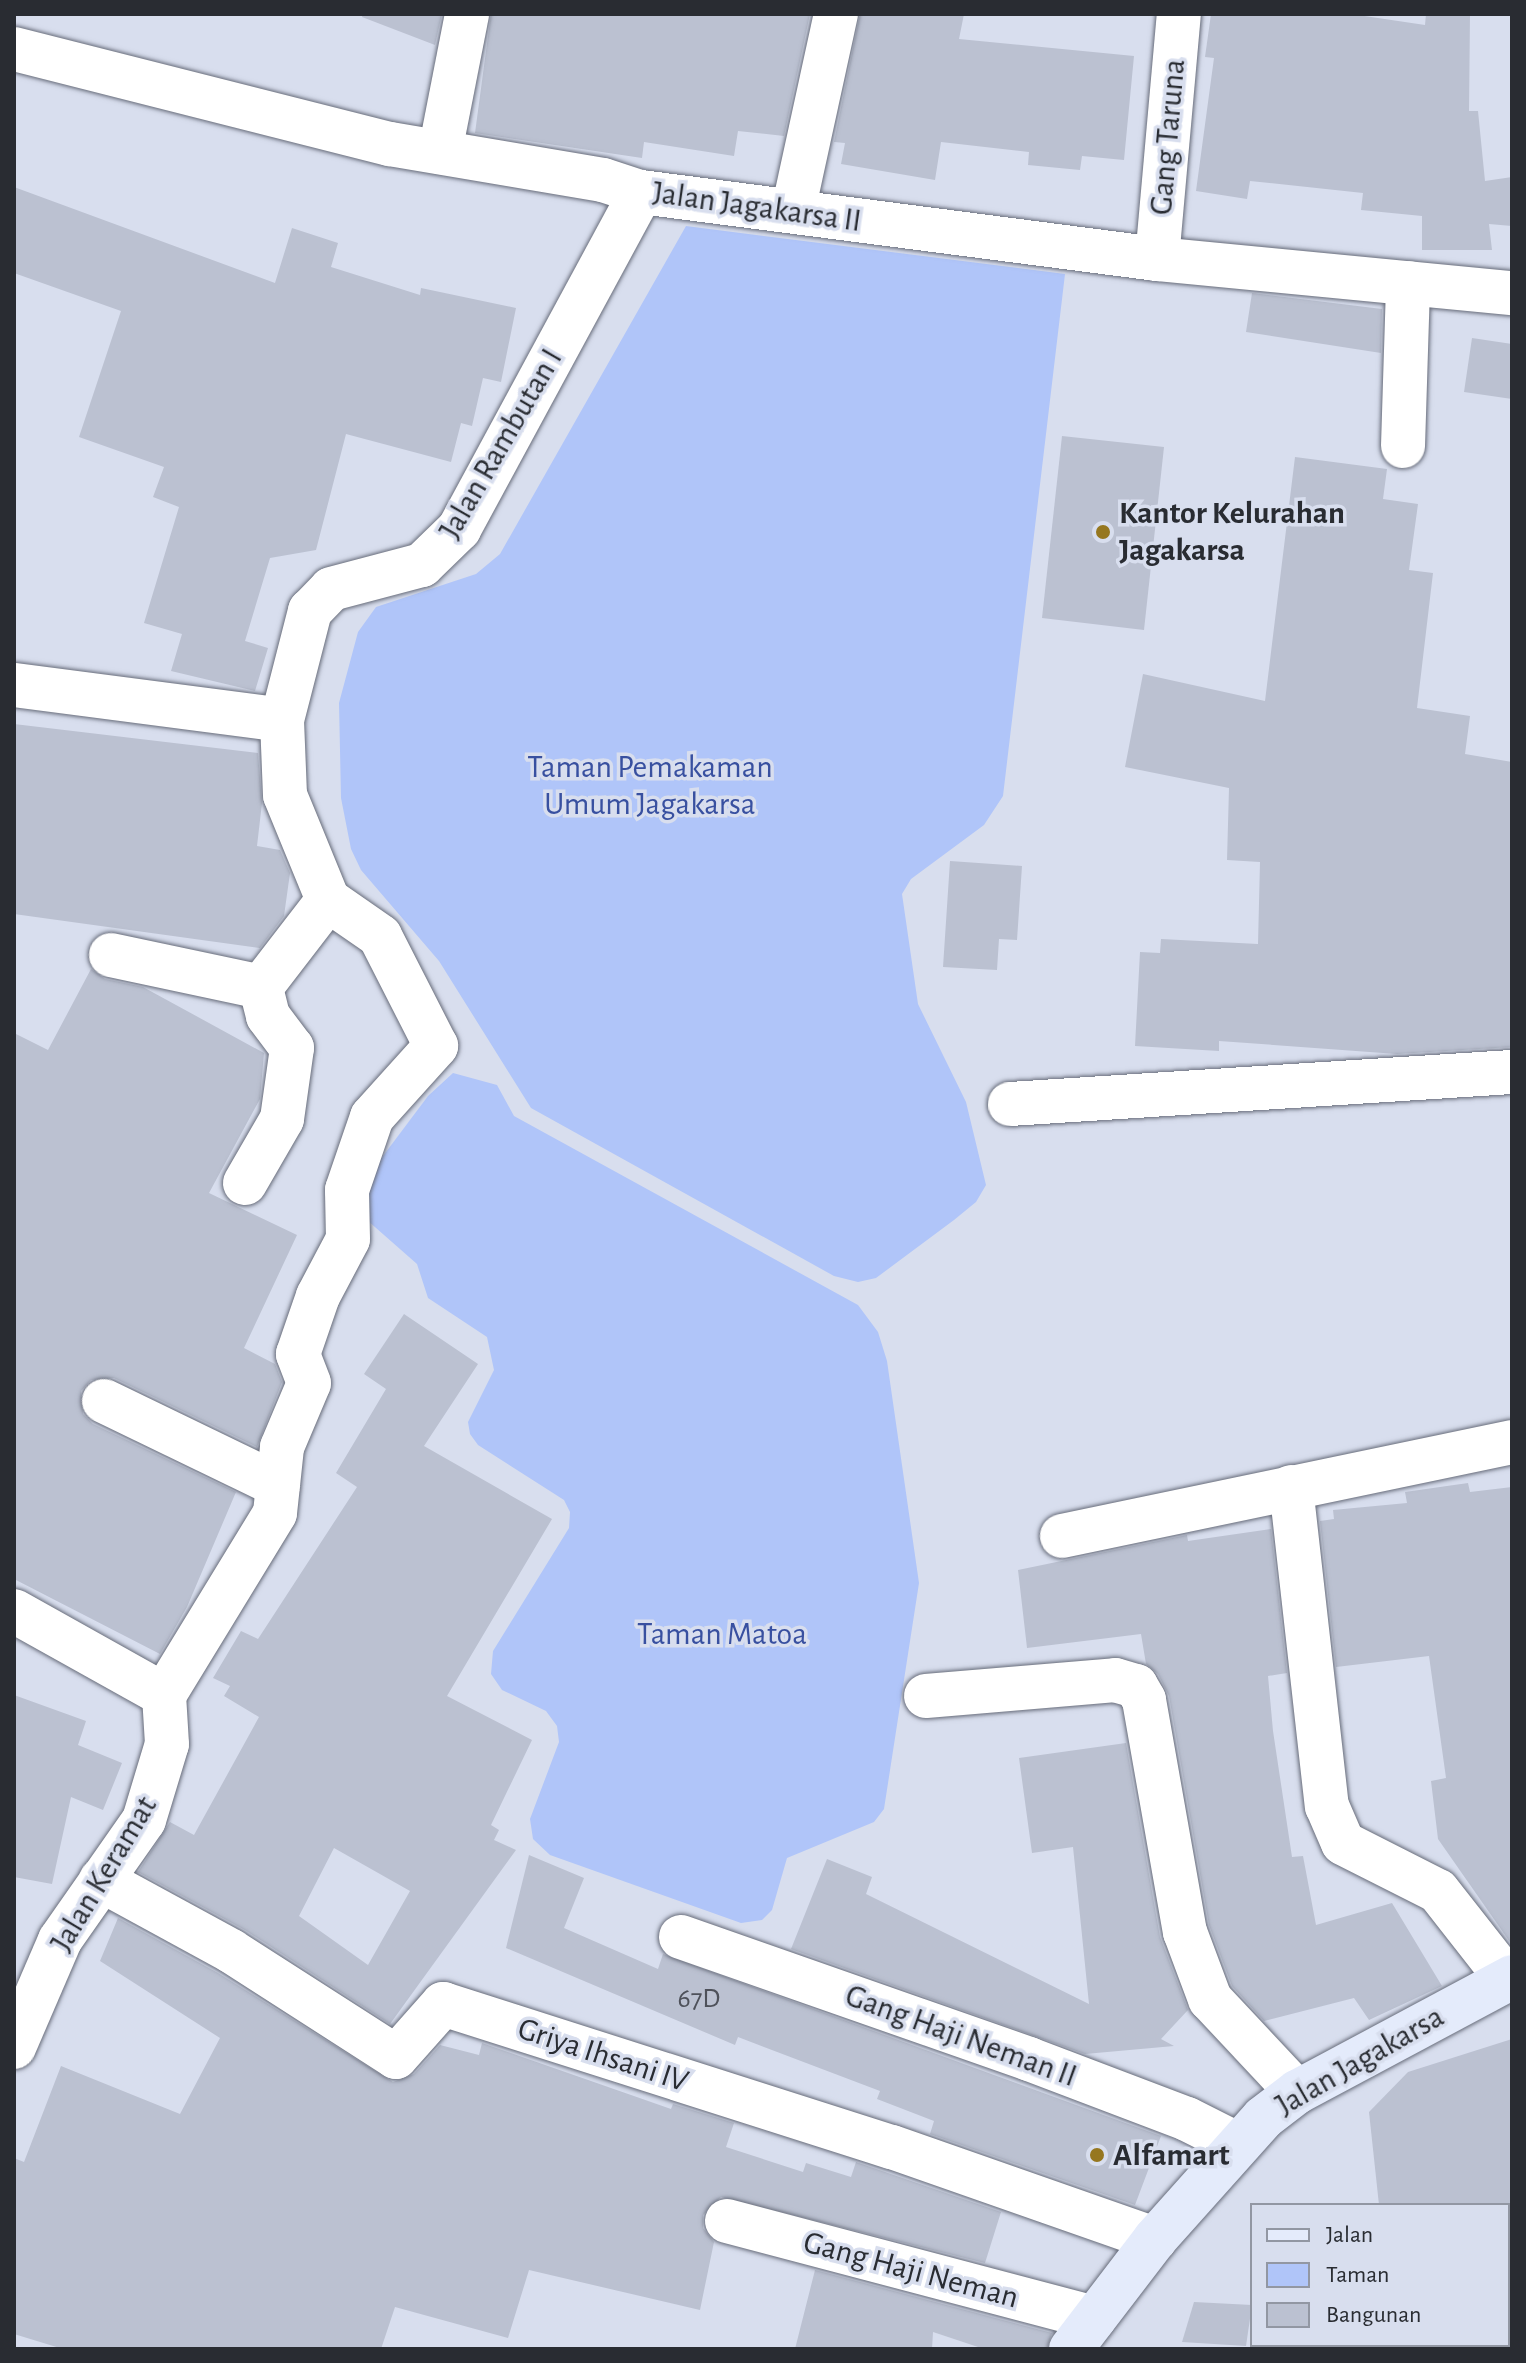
<!DOCTYPE html>
<html>
<head>
<meta charset="utf-8">
<style>
	body { margin:0 }
	#map { position:relative; width:1526px; height:2363px; overflow:hidden; background:#d8deee; font-family:"Alegreya Sans",sans-serif }
	div>[style] { position:absolute }
	.green>* { inset:0; background:#b0c5f9 }
	.building>* { inset:0; background:#bbc1d1 }
	.roads { filter:drop-shadow(0 0 2px #676c7a) drop-shadow(0 0 2px #676c7a) }
	.minor>* { height:44px; margin:-22px; padding:0 22px; transform-origin:22px; border-radius:22px; background:#fff }
	.tertiary>* { height:44px; margin:-22px; padding:0 22px; transform-origin:22px; border-radius:22px; background:#fff }
	.secondary>* { height:44px; margin:-22px; padding:0 22px; transform-origin:22px; border-radius:22px; background:#e4ebfb }
	.dots>* { width:22px; height:22px; translate:-50% -50%; box-sizing:border-box; border:4px solid #d8deee; border-radius:50% }
	span { translate:-50% -50%; white-space:nowrap; text-align:center; line-height:1.15; -webkit-text-stroke:7px #d8deee; paint-order:stroke }
	.number-label { font-size:28px; color:#4e515a }
	.number-label span { -webkit-text-stroke-width:0 }
	.street-label { font-size:32px; color:#292c32 }
	.poi-label { font-size:32px; color:#292c32; font-weight:700 }
	.left { translate:0 -50%; text-align:left }
	.park-label { font-size:32px; color:#3850a0 }
	.frame { position:absolute; inset:0; border:16px solid #292c32; pointer-events:none }
	.legend { position:absolute; left:1250px; top:2203px; width:260px; height:144px; box-sizing:border-box; background:#d8deee; border:2px solid #9297a3; margin:0; padding:10px 14px; list-style:none; font-size:24px; color:#292c32 }
	.legend li { display:flex; align-items:center; gap:16px; height:40px }
	.legend b { width:40px; border:2px solid #9297a3 }
</style>
</head>
<body>
<div id="map">
	<div class="green">
		<i style="clip-path:polygon(686px 226px,1065px 274px,1003px 796px,984px 825px,911px 879px,902px 894px,918px 1004px,966px 1102px,986px 1185px,976px 1202px,954px 1220px,876px 1278px,858px 1282px,834px 1276px,531px 1108px,439px 961px,361px 870px,351px 849px,341px 798px,339px 703px,358px 632px,376px 607px,476px 574px,500px 554px)"></i>
		<i style="clip-path:polygon(453px 1073px,497px 1085px,514px 1116px,858px 1305px,878px 1332px,887px 1361px,919px 1583px,884px 1809px,874px 1822px,787px 1858px,772px 1910px,762px 1920px,741px 1923px,550px 1855px,533px 1839px,530px 1819px,559px 1742px,557px 1726px,546px 1711px,502px 1690px,491px 1674px,493px 1651px,569px 1528px,570px 1512px,564px 1500px,478px 1445px,470px 1434px,468px 1422px,494px 1370px,487px 1337px,428px 1298px,417px 1264px,359px 1213px,380px 1160px,428px 1096px)"></i>
	</div>
	<div class="building">
		<i style="clip-path:polygon(363px 14px,442px 14px,435px 45px,362px 17px)"></i>
		<i style="clip-path:polygon(491px 14px,810px 14px,784px 136px,738px 131px,734px 156px,644px 142px,642px 158px,475px 133px)"></i>
		<i style="clip-path:polygon(860px 14px,964px 14px,959px 39px,1134px 56px,1124px 160px,1082px 156px,1080px 170px,1028px 165px,1029px 152px,941px 142px,935px 180px,841px 164px,845px 143px,834px 142px)"></i>
		<i style="clip-path:polygon(1211px 14px,1351px 14px,1425px 25px,1426px 14px,1470px 14px,1469px 111px,1478px 111px,1485px 181px,1512px 177px,1512px 226px,1489px 224px,1492px 250px,1422px 250px,1422px 216px,1361px 210px,1363px 193px,1250px 181px,1247px 199px,1196px 191px,1214px 58px,1205px 57px)"></i>
		<i style="clip-path:polygon(14px 187px,275px 283px,292px 228px,338px 243px,331px 267px,420px 295px,421px 288px,516px 308px,501px 382px,483px 378px,472px 426px,461px 423px,451px 462px,346px 434px,316px 550px,270px 558px,245px 641px,268px 648px,255px 691px,171px 671px,182px 634px,144px 623px,179px 507px,153px 497px,164px 467px,79px 437px,121px 311px,14px 273px)"></i>
		<i style="clip-path:polygon(1252px 293px,1382px 309px,1381px 353px,1246px 332px)"></i>
		<i style="clip-path:polygon(1472px 338px,1512px 344px,1512px 399px,1464px 392px)"></i>
		<i style="clip-path:polygon(1062px 436px,1164px 447px,1144px 630px,1042px 618px)"></i>
		<i style="clip-path:polygon(1295px 457px,1387px 469px,1383px 499px,1418px 504px,1409px 570px,1433px 573px,1417px 708px,1470px 716px,1465px 754px,1512px 762px,1512px 1047px,1397px 1054px,1219px 1041px,1219px 1051px,1135px 1046px,1140px 952px,1160px 953px,1161px 939px,1258px 944px,1260px 862px,1227px 860px,1229px 788px,1125px 767px,1143px 674px,1265px 701px)"></i>
		<i style="clip-path:polygon(14px 724px,258px 753px,262px 803px,257px 846px,280px 850px,290px 873px,284px 916px,260px 948px,14px 914px)"></i>
		<i style="clip-path:polygon(950px 861px,1022px 866px,1017px 940px,999px 939px,997px 970px,943px 967px)"></i>
		<i style="clip-path:polygon(91px 969px,105px 979px,143px 987px,264px 1053px,260px 1099px,209px 1193px,297px 1235px,244px 1348px,275px 1364px,282px 1382px,257px 1447px,114px 1378px,91px 1380px,81px 1391px,83px 1414px,93px 1424px,236px 1492px,187px 1607px,160px 1654px,14px 1579px,14px 1033px,48px 1050px)"></i>
		<i style="clip-path:polygon(evenodd,404px 1314px,478px 1364px,424px 1446px,552px 1519px,447px 1696px,532px 1740px,491px 1825px,499px 1830px,494px 1840px,516px 1850px,390px 2024px,245px 1930px,138px 1872px,170px 1822px,194px 1835px,259px 1717px,224px 1696px,230px 1686px,213px 1678px,241px 1631px,258px 1639px,357px 1487px,336px 1473px,386px 1389px,364px 1374px,404px 1314px,334px 1848px,410px 1891px,368px 1965px,299px 1916px,334px 1848px)"></i>
		<i style="clip-path:polygon(1468px 1483px,1470px 1492px,1512px 1487px,1512px 1945px,1438px 1839px,1431px 1781px,1446px 1778px,1429px 1656px,1336px 1667px,1320px 1521px,1334px 1519px,1333px 1510px,1407px 1503px,1405px 1492px)"></i>
		<i style="clip-path:polygon(1271px 1529px,1287px 1673px,1268px 1676px,1273px 1731px,1292px 1857px,1303px 1856px,1316px 1925px,1392px 1903px,1442px 1986px,1369px 2020px,1354px 1998px,1264px 2021px,1232px 1986px,1209px 1925px,1169px 1696px,1158px 1674px,1146px 1664px,1141px 1634px,1027px 1648px,1018px 1570px,1187px 1535px,1188px 1541px)"></i>
		<i style="clip-path:polygon(14px 1695px,86px 1721px,78px 1745px,122px 1763px,103px 1810px,71px 1797px,52px 1884px,14px 1877px)"></i>
		<i style="clip-path:polygon(1126px 1743px,1160px 1937px,1188px 2010px,1161px 2039px,1174px 2046px,1085px 2054px,791px 1949px,827px 1859px,872px 1877px,866px 1894px,1089px 2004px,1073px 1847px,1032px 1853px,1019px 1758px)"></i>
		<i style="clip-path:polygon(529px 1855px,584px 1878px,564px 1928px,658px 1969px,663px 1954px,1161px 2136px,1135px 2205px,930px 2134px,934px 2121px,877px 2099px,880px 2091px,738px 2037px,735px 2045px,506px 1948px)"></i>
		<i style="clip-path:polygon(118px 1918px,218px 1973px,393px 2082px,414px 2074px,440px 2045px,479px 2055px,482px 2043px,671px 2109px,673px 2104px,734px 2123px,726px 2147px,803px 2172px,806px 2163px,851px 2177px,856px 2162px,1001px 2212px,985px 2263px,721px 2197px,703px 2215px,703px 2228px,714px 2242px,700px 2310px,529px 2270px,508px 2338px,395px 2307px,381px 2349px,63px 2349px,14px 2334px,14px 2158px,24px 2162px,61px 2066px,180px 2114px,220px 2038px,100px 1961px)"></i>
		<i style="clip-path:polygon(1512px 2039px,1512px 2205px,1379px 2205px,1369px 2112px,1408px 2072px)"></i>
		<i style="clip-path:polygon(815px 2270px,1052px 2333px,1047px 2349px,984px 2349px,933px 2332px,932px 2349px,795px 2349px)"></i>
		<i style="clip-path:polygon(1194px 2302px,1252px 2305px,1246px 2346px,1182px 2342px)"></i>
	</div>
	<div class="roads">
		<div class="minor">
			<i style="left:440px;top:152px;width:141px;rotate:-78.9deg"></i>
			<i style="left:793px;top:211px;width:202px;rotate:-77.7deg"></i>
			<i style="left:1157px;top:259px;width:246px;rotate:-84.9deg"></i>
			<i style="left:1403px;top:446px;width:163px;rotate:-88.2deg"></i>
			<i style="left:14px;top:685px;width:270px;rotate:7.4deg"></i>
			<i style="left:111px;top:955px;width:153px;rotate:12deg"></i>
			<i style="left:1010px;top:1104px;width:503px;rotate:-3.65deg"></i>
			<i style="left:245px;top:1183px;width:74px;rotate:-60deg"></i>
			<i style="left:282px;top:1119px;width:72px;rotate:-82deg"></i>
			<i style="left:292px;top:1048px;width:40px;rotate:-127deg"></i>
			<i style="left:268px;top:1016px;width:30px;rotate:-104deg"></i>
			<i style="left:261px;top:987px;width:110px;rotate:-52.4deg"></i>
			<i style="left:104px;top:1401px;width:193px;rotate:25.8deg"></i>
			<i style="left:1291px;top:1487px;width:321px;rotate:83.6deg"></i>
			<i style="left:1327px;top:1806px;width:40px;rotate:66.6deg"></i>
			<i style="left:1343px;top:1843px;width:106px;rotate:26.8deg"></i>
			<i style="left:1438px;top:1891px;width:112px;rotate:51.9deg"></i>
			<i style="left:1062px;top:1536px;width:460px;rotate:-11.8deg"></i>
			<i style="left:14px;top:1611px;width:172px;rotate:29.2deg"></i>
			<i style="left:164px;top:1695px;width:213px;rotate:-58.6deg"></i>
			<i style="left:275px;top:1513px;width:66px;rotate:-83.9deg"></i>
			<i style="left:282px;top:1447px;width:69px;rotate:-67.1deg"></i>
			<i style="left:309px;top:1383px;width:31px;rotate:-111deg"></i>
			<i style="left:298px;top:1354px;width:61px;rotate:-71deg"></i>
			<i style="left:318px;top:1296px;width:64px;rotate:-62.2deg"></i>
			<i style="left:348px;top:1239px;width:49px;rotate:-91.2deg"></i>
			<i style="left:347px;top:1190px;width:77px;rotate:-71.1deg"></i>
			<i style="left:372px;top:1117px;width:96px;rotate:-48deg"></i>
			<i style="left:436px;top:1046px;width:123px;rotate:-117deg"></i>
			<i style="left:380px;top:936px;width:63px;rotate:-145.3deg"></i>
			<i style="left:328px;top:900px;width:113px;rotate:-112.3deg"></i>
			<i style="left:285px;top:795px;width:75px;rotate:-92.3deg"></i>
			<i style="left:282px;top:720px;width:113px;rotate:-75.6deg"></i>
			<i style="left:310px;top:611px;width:30px;rotate:-46deg"></i>
			<i style="left:331px;top:589px;width:94px;rotate:-14.8deg"></i>
			<i style="left:422px;top:565px;width:52px;rotate:-44.2deg"></i>
			<i style="left:459px;top:529px;width:383px;rotate:-61.6deg"></i>
			<i style="left:926px;top:1696px;width:190px;rotate:-4.8deg"></i>
			<i style="left:1115px;top:1680px;width:22px;rotate:16deg"></i>
			<i style="left:1136px;top:1686px;width:16px;rotate:60deg"></i>
			<i style="left:1144px;top:1700px;width:236px;rotate:80deg"></i>
			<i style="left:1185px;top:1932px;width:72px;rotate:69.5deg"></i>
			<i style="left:1210px;top:1999px;width:127px;rotate:46.9deg"></i>
			<i style="left:101px;top:1880px;width:148px;rotate:28.6deg"></i>
			<i style="left:231px;top:1951px;width:196px;rotate:32.7deg"></i>
			<i style="left:396px;top:2057px;width:71px;rotate:-48.4deg"></i>
			<i style="left:443px;top:2004px;width:471px;rotate:17.7deg"></i>
			<i style="left:892px;top:2147px;width:279px;rotate:19.3deg"></i>
			<i style="left:681px;top:1937px;width:369px;rotate:19.3deg"></i>
			<i style="left:1029px;top:2059px;width:169px;rotate:20.8deg"></i>
			<i style="left:1187px;top:2119px;width:56px;rotate:26.6deg"></i>
			<i style="left:14px;top:2047px;width:116px;rotate:-66.7deg"></i>
			<i style="left:60px;top:1940px;width:146px;rotate:-55deg"></i>
			<i style="left:144px;top:1820px;width:79px;rotate:-73.2deg"></i>
			<i style="left:167px;top:1744px;width:49px;rotate:-93.5deg"></i>
			<i style="left:727px;top:2221px;width:380px;rotate:14.8deg"></i>
		</div>
		<div class="tertiary">
			<i style="left:14px;top:49px;width:388px;rotate:14.2deg"></i>
			<i style="left:390px;top:144px;width:216px;rotate:9.6deg"></i>
			<i style="left:603px;top:180px;width:40px;rotate:18deg"></i>
			<i style="left:641px;top:192px;width:520px;rotate:7.4deg"></i>
			<i style="left:1157px;top:259px;width:357px;rotate:5.5deg"></i>
		</div>
		<div class="secondary">
			<i style="left:1071px;top:2349px;width:138px;rotate:-52.6deg"></i>
			<i style="left:1155px;top:2239px;width:162px;rotate:-48.2deg"></i>
			<i style="left:1263px;top:2118px;width:43px;rotate:-37.4deg"></i>
			<i style="left:1297px;top:2092px;width:244px;rotate:-28.1deg"></i>
		</div>
	</div>
	<div class="dots">
		<i style="left:1103px;top:532px;background:#96771f"></i>
		<i style="left:1097px;top:2155px;background:#96771f"></i>
	</div>
	<div class="number-label">
		<span style="left:699px;top:1999px">67D</span>
	</div>
	<div class="street-label">
		<span style="left:1168px;top:137px;rotate:-85deg">Gang Taruna</span>
		<span style="left:757px;top:207px;rotate:8deg">Jalan Jagakarsa II</span>
		<span style="left:501px;top:444px;rotate:-60deg">Jalan Rambutan I</span>
		<span style="left:104px;top:1874px;rotate:-59deg">Jalan Keramat</span>
		<span style="left:961px;top:2036px;rotate:20deg">Gang Haji Neman II</span>
		<span style="left:603px;top:2055px;rotate:18deg">Griya Ihsani IV</span>
		<span style="left:1360px;top:2061px;rotate:-30deg">Jalan Jagakarsa</span>
		<span style="left:911px;top:2270px;rotate:15deg">Gang Haji Neman</span>
	</div>
	<div class="poi-label">
		<span class="left" style="left:1119px;top:532px">Kantor Kelurahan<br>Jagakarsa</span>
		<span class="left" style="left:1113px;top:2155px">Alfamart</span>
	</div>
	<div class="park-label">
		<span style="left:650px;top:786px">Taman Pemakaman<br>Umum Jagakarsa</span>
		<span style="left:722px;top:1634px">Taman Matoa</span>
	</div>
	<div class="frame"></div>
	<ul class="legend">
	<li><b style="height:10px;background:#e4ebfb"></b>Jalan</li>
	<li><b style="height:22px;background:#b0c5f9"></b>Taman</li>
	<li><b style="height:22px;background:#bbc1d1"></b>Bangunan</li>
	</ul>
</div>
</body>
</html>
